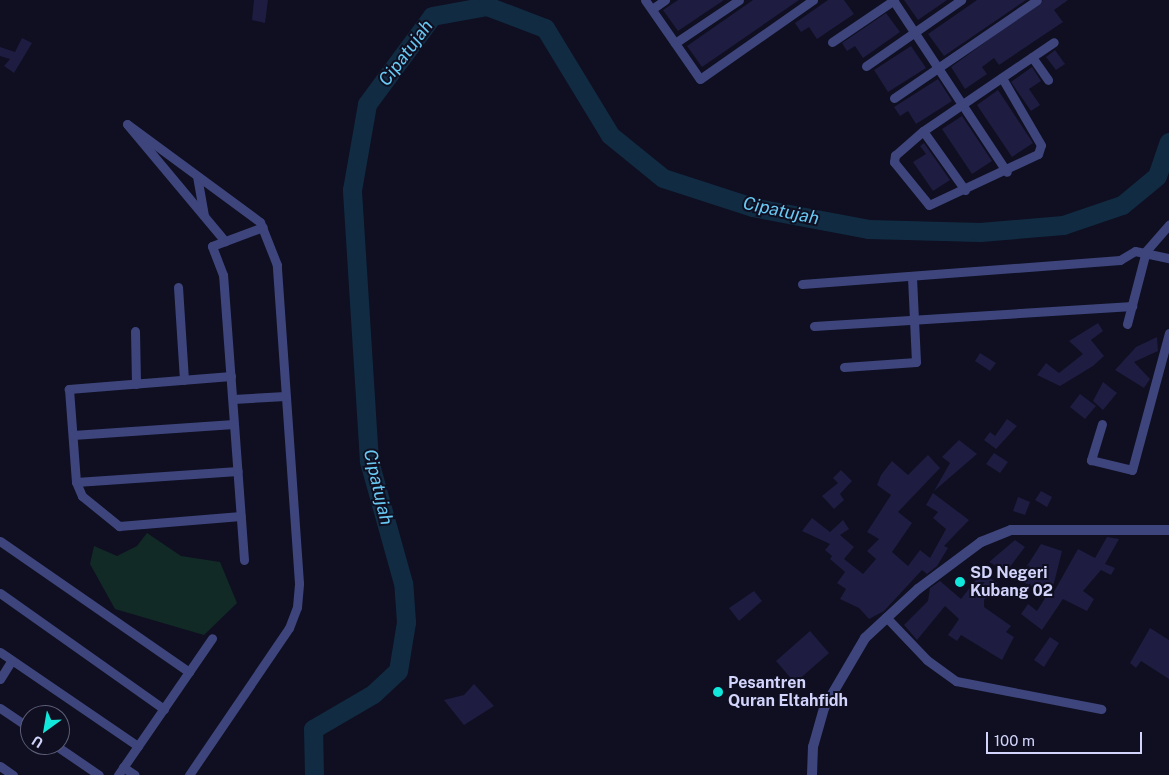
<!DOCTYPE html>
<html>
<head>
<meta charset="utf-8">
<style>
	body { margin:0 }
	#map { position:relative; width:1169px; height:775px; overflow:hidden; background:#0f0f21; font-family:"Public Sans",sans-serif }
	div>[style] { position:absolute }
	.green>* { inset:0; background:#122a25 }
	.river>* { height:19px; margin:-9.5px; padding:0 9.5px; transform-origin:9.5px; border-radius:9.5px; background:#112c42 }
	.building>* { inset:0; background:#1e1c40 }
	.minor>* { height:9px; margin:-4.5px; padding:0 4.5px; transform-origin:4.5px; border-radius:4.5px; background:#3e457c }
	.tertiary>* { height:10px; margin:-5px; padding:0 5px; transform-origin:5px; border-radius:5px; background:#3e457c }
	.dots>* { width:14px; height:14px; translate:-50% -50%; box-sizing:border-box; border:2px solid #0f0f21; border-radius:50% }
	span { translate:-50% -50%; white-space:nowrap; text-align:center; line-height:1.15; -webkit-text-stroke:4px #0f0f21; paint-order:stroke }
	.poi-label { font-size:16px; color:#d2d4fb; font-weight:700 }
	.left { translate:0 -50%; text-align:left }
	.water-label { font-size:18px; color:#68c9f3; font-style:italic }
	.north { position:absolute; left:20px; top:705px; width:50px; height:50px; box-sizing:border-box; background:#0f0f21; border:1px solid #5d5e78; border-radius:50%; rotate:212deg; font-size:14px; font-weight:700; line-height:20px; text-align:center; color:#d2d4fb }
	.north::after { content:''; display:block; margin:auto; width:18px; height:22px; background:#12e7db; clip-path:polygon(50% 0,100% 100%,50% 72%,0 100%) }
	.scale { position:absolute; left:986px; top:732px; width:156px; height:22px; box-sizing:border-box; border:2px solid #d2d4fb; border-top:0; padding-left:6px; font-size:15px; line-height:18px; white-space:nowrap; color:#d2d4fb; -webkit-text-stroke:4px #0f0f21; paint-order:stroke }
</style>
</head>
<body>
<div id="map">
	<div class="green">
		<i style="clip-path:polygon(147px 533px,181px 556px,220px 562px,237px 603px,204px 635px,115px 609px,90px 564px,94px 546px,117px 556px,137px 546px)"></i>
	</div>
	<div class="river">
		<i style="left:314px;top:775px;width:46px;rotate:-91.2deg"></i>
		<i style="left:313px;top:729px;width:69px;rotate:-30.3deg"></i>
		<i style="left:373px;top:694px;width:34px;rotate:-43deg"></i>
		<i style="left:398px;top:671px;width:50px;rotate:-80.7deg"></i>
		<i style="left:406px;top:622px;width:39px;rotate:-94deg"></i>
		<i style="left:403px;top:583px;width:127px;rotate:-105.6deg"></i>
		<i style="left:369px;top:461px;width:272px;rotate:-93.6deg"></i>
		<i style="left:352px;top:190px;width:87px;rotate:-80.1deg"></i>
		<i style="left:367px;top:104px;width:109px;rotate:-53.5deg"></i>
		<i style="left:432px;top:16px;width:56px;rotate:-10.3deg"></i>
		<i style="left:487px;top:6px;width:62px;rotate:20.8deg"></i>
		<i style="left:545px;top:28px;width:125px;rotate:58.7deg"></i>
		<i style="left:610px;top:135px;width:68px;rotate:39.1deg"></i>
		<i style="left:663px;top:178px;width:94px;rotate:18deg"></i>
		<i style="left:752px;top:207px;width:118px;rotate:10.7deg"></i>
		<i style="left:868px;top:229px;width:112px;rotate:1.5deg"></i>
		<i style="left:980px;top:232px;width:83px;rotate:-4.8deg"></i>
		<i style="left:1063px;top:225px;width:62px;rotate:-18.7deg"></i>
		<i style="left:1122px;top:205px;width:45px;rotate:-39.6deg"></i>
		<i style="left:1157px;top:176px;width:36px;rotate:-71deg"></i>
	</div>
	<div class="building">
		<i style="clip-path:polygon(254px 0,268px 0,265px 23px,252px 20px)"></i>
		<i style="clip-path:polygon(678px 0,724px 0,678px 31px,663px 10px)"></i>
		<i style="clip-path:polygon(753px 0,799px 0,702px 67px,687px 46px)"></i>
		<i style="clip-path:polygon(828px 0,844px 0,854px 14px,817px 39px,809px 27px,801px 32px,795px 23px)"></i>
		<i style="clip-path:polygon(904px 0,947px 0,918px 20px)"></i>
		<i style="clip-path:polygon(977px 0,1026px 0,944px 56px,928px 34px)"></i>
		<i style="clip-path:polygon(1043px 0,1068px 0,1054px 10px,1063px 22px,999px 65px,994px 58px,982px 67px,987px 74px,965px 89px,951px 67px)"></i>
		<i style="clip-path:polygon(886px 13px,900px 32px,863px 58px,855px 46px,847px 51px,842px 43px)"></i>
		<i style="clip-path:polygon(22px 38px,32px 43px,14px 73px,4px 66px,10px 59px,0 56px,0 47px,15px 52px)"></i>
		<i style="clip-path:polygon(911px 46px,926px 68px,888px 92px,874px 70px)"></i>
		<i style="clip-path:polygon(1055px 50px,1065px 64px,1056px 70px,1046px 57px)"></i>
		<i style="clip-path:polygon(1032px 67px,1041px 81px,1029px 89px,1040px 105px,1031px 111px,1011px 82px)"></i>
		<i style="clip-path:polygon(938px 79px,952px 101px,916px 124px,908px 111px,900px 116px,894px 107px)"></i>
		<i style="clip-path:polygon(998px 90px,1033px 143px,1012px 157px,977px 105px)"></i>
		<i style="clip-path:polygon(962px 116px,992px 161px,972px 174px,942px 129px)"></i>
		<i style="clip-path:polygon(924px 143px,950px 180px,933px 191px,913px 162px,926px 154px,920px 146px)"></i>
		<i style="clip-path:polygon(1098px 323px,1103px 331px,1091px 340px,1104px 356px,1093px 366px,1060px 386px,1037px 375px,1046px 363px,1059px 373px,1083px 354px,1069px 341px)"></i>
		<i style="clip-path:polygon(1157px 337px,1158px 351px,1134px 362px,1150px 379px,1144px 388px,1115px 370px,1136px 347px)"></i>
		<i style="clip-path:polygon(980px 353px,996px 363px,990px 371px,975px 361px)"></i>
		<i style="clip-path:polygon(1103px 382px,1117px 393px,1103px 410px,1093px 401px)"></i>
		<i style="clip-path:polygon(1080px 394px,1096px 406px,1085px 419px,1070px 407px)"></i>
		<i style="clip-path:polygon(1007px 419px,1017px 426px,996px 449px,984px 440px,990px 432px,995px 436px)"></i>
		<i style="clip-path:polygon(959px 440px,977px 454px,934px 491px,950px 463px,942px 457px)"></i>
		<i style="clip-path:polygon(994px 453px,1008px 462px,1000px 473px,986px 464px)"></i>
		<i style="clip-path:polygon(928px 455px,940px 468px,898px 512px,912px 523px,892px 552px,908px 566px,920px 550px,930px 558px,946px 529px,933px 518px,938px 512px,926px 505px,933px 493px,969px 520px,944px 546px,948px 548px,937px 566px,927px 574px,922px 570px,884px 611px,869px 619px,859px 608px,840px 599px,846px 589px,837px 583px,845px 572px,830px 559px,832px 556px,825px 550px,830px 544px,802px 531px,812px 518px,830px 532px,843px 520px,849px 529px,840px 535px,854px 547px,844px 559px,863px 574px,876px 559px,867px 551px,879px 539px,867px 532px,891px 495px,877px 485px,881px 475px,892px 461px,908px 475px)"></i>
		<i style="clip-path:polygon(841px 470px,852px 481px,840px 494px,844px 500px,834px 509px,822px 496px,838px 483px,833px 478px)"></i>
		<i style="clip-path:polygon(1041px 491px,1052px 497px,1047px 507px,1035px 500px)"></i>
		<i style="clip-path:polygon(1018px 497px,1030px 502px,1025px 515px,1013px 511px)"></i>
		<i style="clip-path:polygon(1107px 537px,1119px 539px,1105px 564px,1115px 568px,1111px 575px,1101px 570px,1083px 591px,1094px 599px,1087px 611px,1063px 599px,1042px 630px,1021px 614px,1028px 604px,1037px 611px,1047px 595px,1051px 597px,1078px 549px,1095px 558px)"></i>
		<i style="clip-path:polygon(1015px 540px,1025px 547px,1006px 572px,989px 562px)"></i>
		<i style="clip-path:polygon(1041px 544px,1062px 551px,1051px 595px,1018px 580px)"></i>
		<i style="clip-path:polygon(982px 572px,997px 583px,984px 600px,984px 607px,1011px 626px,1006px 632px,1014px 637px,1002px 660px,961px 635px,957px 641px,948px 635px,959px 619px,945px 606px,917px 640px,904px 625px,928px 601px,930px 588px,940px 581px,961px 599px)"></i>
		<i style="clip-path:polygon(754px 591px,762px 601px,739px 621px,729px 608px)"></i>
		<i style="clip-path:polygon(1150px 628px,1169px 640px,1169px 679px,1141px 661px,1136px 668px,1130px 663px)"></i>
		<i style="clip-path:polygon(810px 631px,829px 653px,795px 683px,776px 661px)"></i>
		<i style="clip-path:polygon(1050px 637px,1059px 643px,1044px 667px,1034px 660px)"></i>
		<i style="clip-path:polygon(474px 684px,494px 706px,464px 725px,444px 700px,464px 695px)"></i>
	</div>
	<div class="minor">
		<i style="left:645px;top:0;width:96px;rotate:55.2deg"></i>
		<i style="left:700px;top:79px;width:138px;rotate:-35deg"></i>
		<i style="left:893px;top:0;width:206px;rotate:56.5deg"></i>
		<i style="left:652px;top:9px;width:16px;rotate:-35deg"></i>
		<i style="left:832px;top:42px;width:75px;rotate:-34.1deg"></i>
		<i style="left:675px;top:43px;width:77px;rotate:-33.9deg"></i>
		<i style="left:1032px;top:57px;width:28px;rotate:55deg"></i>
		<i style="left:866px;top:66px;width:116px;rotate:-34.8deg"></i>
		<i style="left:894px;top:98px;width:173px;rotate:-34.4deg"></i>
		<i style="left:923px;top:131px;width:37px;rotate:139deg"></i>
		<i style="left:895px;top:155px;width:7px;rotate:98deg"></i>
		<i style="left:894px;top:162px;width:55px;rotate:50.9deg"></i>
		<i style="left:929px;top:205px;width:120px;rotate:-25.1deg"></i>
		<i style="left:1038px;top:154px;width:9px;rotate:-72deg"></i>
		<i style="left:1041px;top:145px;width:78px;rotate:-120.2deg"></i>
		<i style="left:197px;top:176px;width:40px;rotate:80deg"></i>
		<i style="left:965px;top:190px;width:72px;rotate:-125.4deg"></i>
		<i style="left:923px;top:131px;width:158px;rotate:-34.2deg"></i>
		<i style="left:802px;top:284px;width:319px;rotate:-4.3deg"></i>
		<i style="left:1120px;top:260px;width:17px;rotate:-31deg"></i>
		<i style="left:1135px;top:251px;width:35px;rotate:12deg"></i>
		<i style="left:178px;top:287px;width:93px;rotate:86.3deg"></i>
		<i style="left:1127px;top:324px;width:75px;rotate:-75.4deg"></i>
		<i style="left:1146px;top:251px;width:35px;rotate:-49deg"></i>
		<i style="left:814px;top:326px;width:319px;rotate:-3.6deg"></i>
		<i style="left:135px;top:331px;width:53px;rotate:88.9deg"></i>
		<i style="left:844px;top:367px;width:72px;rotate:-4deg"></i>
		<i style="left:916px;top:362px;width:86px;rotate:-92.7deg"></i>
		<i style="left:231px;top:376px;width:163px;rotate:175.4deg"></i>
		<i style="left:69px;top:389px;width:93px;rotate:85.7deg"></i>
		<i style="left:76px;top:482px;width:15px;rotate:67deg"></i>
		<i style="left:82px;top:496px;width:48px;rotate:39deg"></i>
		<i style="left:119px;top:526px;width:122px;rotate:-4.7deg"></i>
		<i style="left:233px;top:399px;width:52px;rotate:-3.3deg"></i>
		<i style="left:1102px;top:424px;width:38px;rotate:107deg"></i>
		<i style="left:1091px;top:460px;width:42px;rotate:13.7deg"></i>
		<i style="left:1132px;top:470px;width:142px;rotate:-74.9deg"></i>
		<i style="left:73px;top:435px;width:161px;rotate:-3.9deg"></i>
		<i style="left:76px;top:482px;width:162px;rotate:-3.9deg"></i>
		<i style="left:0;top:541px;width:230px;rotate:34.7deg"></i>
		<i style="left:244px;top:560px;width:286px;rotate:-94.2deg"></i>
		<i style="left:223px;top:275px;width:31px;rotate:-111deg"></i>
		<i style="left:212px;top:246px;width:54px;rotate:-20.4deg"></i>
		<i style="left:0;top:593px;width:201px;rotate:35.3deg"></i>
		<i style="left:886px;top:617px;width:59px;rotate:46.4deg"></i>
		<i style="left:927px;top:660px;width:36px;rotate:36deg"></i>
		<i style="left:956px;top:681px;width:148px;rotate:10.9deg"></i>
		<i style="left:0;top:652px;width:167px;rotate:34.3deg"></i>
		<i style="left:0;top:679px;width:22px;rotate:-58deg"></i>
		<i style="left:0;top:708px;width:36px;rotate:34deg"></i>
		<i style="left:55px;top:745px;width:53px;rotate:34.3deg"></i>
		<i style="left:0;top:766px;width:16px;rotate:35deg"></i>
		<i style="left:123px;top:767px;width:14px;rotate:34deg"></i>
		<i style="left:118px;top:775px;width:166px;rotate:-55.5deg"></i>
		<i style="left:189px;top:775px;width:178px;rotate:-55.8deg"></i>
		<i style="left:289px;top:628px;width:22px;rotate:-69deg"></i>
		<i style="left:297px;top:607px;width:24px;rotate:-85deg"></i>
		<i style="left:299px;top:583px;width:319px;rotate:-94deg"></i>
		<i style="left:277px;top:265px;width:46px;rotate:-111.6deg"></i>
		<i style="left:260px;top:222px;width:165px;rotate:-143.6deg"></i>
		<i style="left:127px;top:124px;width:153px;rotate:50.1deg"></i>
	</div>
	<div class="tertiary">
		<i style="left:812px;top:775px;width:28px;rotate:-88deg"></i>
		<i style="left:813px;top:747px;width:41px;rotate:-74.2deg"></i>
		<i style="left:824px;top:708px;width:81px;rotate:-59.6deg"></i>
		<i style="left:865px;top:638px;width:72px;rotate:-42.8deg"></i>
		<i style="left:918px;top:589px;width:79px;rotate:-36.7deg"></i>
		<i style="left:981px;top:542px;width:32px;rotate:-22deg"></i>
		<i style="left:1011px;top:530px;width:158px"></i>
	</div>
	<div class="dots">
		<i style="left:960px;top:582px;background:#12e7db"></i>
		<i style="left:718px;top:692px;background:#12e7db"></i>
	</div>
	<div class="poi-label">
		<span class="left" style="left:970px;top:582px">SD Negeri<br>Kubang 02</span>
		<span class="left" style="left:728px;top:692px">Pesantren<br>Quran Eltahfidh</span>
	</div>
	<div class="water-label">
		<span style="left:406px;top:53px;rotate:-53deg">Cipatujah</span>
		<span style="left:781px;top:211px;rotate:12deg">Cipatujah</span>
		<span style="left:378px;top:487px;rotate:77deg">Cipatujah</span>
	</div>
	<div class="north">U</div>
	<div class="scale">100 m</div>
</div>
</body>
</html>
